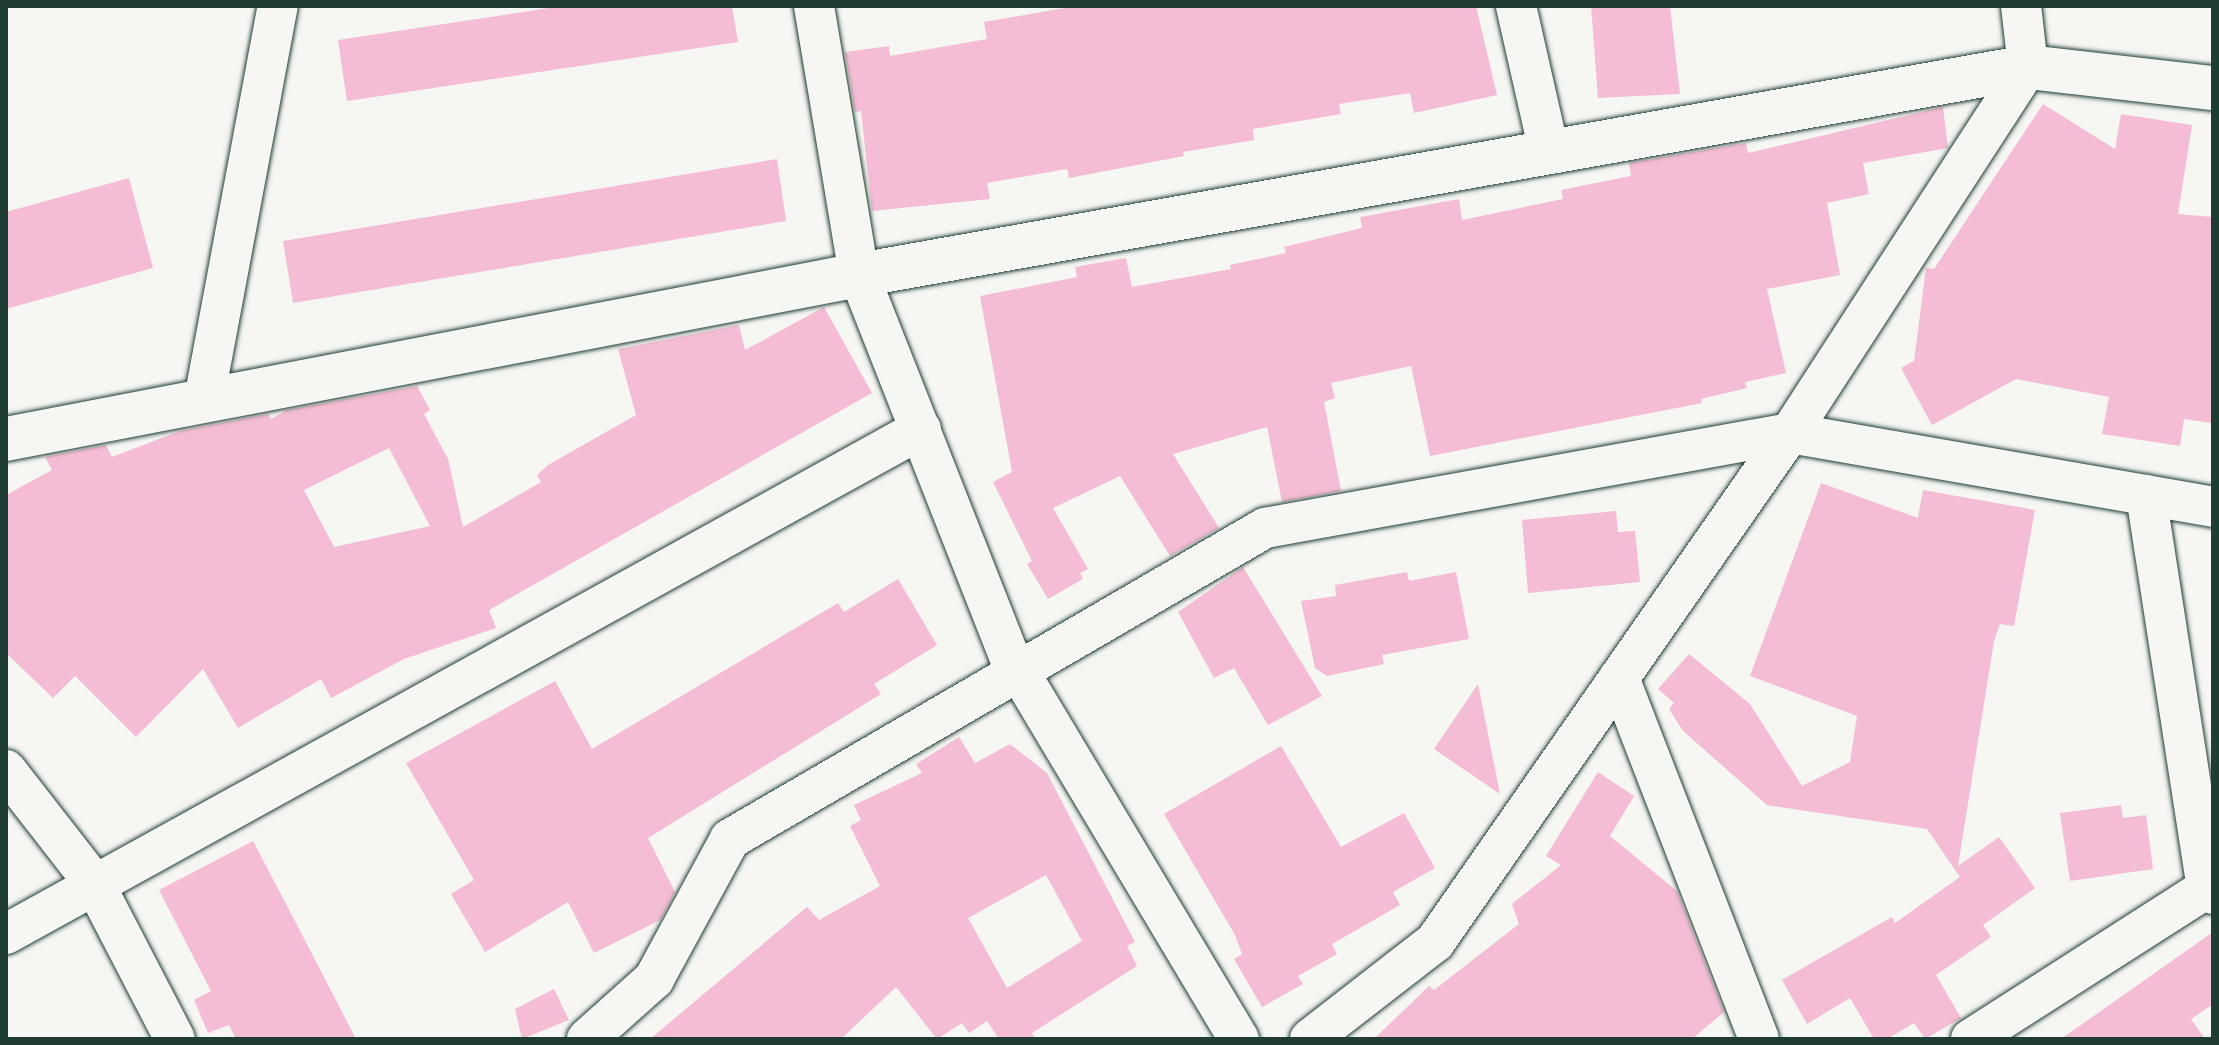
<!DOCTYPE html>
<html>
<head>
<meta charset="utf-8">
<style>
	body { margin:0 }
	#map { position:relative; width:2219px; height:1045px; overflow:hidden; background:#f6f6f2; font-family:"Indie Flower",sans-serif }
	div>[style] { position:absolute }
	.building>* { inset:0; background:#f4bdd5 }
	.roads { filter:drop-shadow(0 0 2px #1f3d34) drop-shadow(0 0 2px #1f3d34) }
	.minor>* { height:40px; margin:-20px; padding:0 20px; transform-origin:20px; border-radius:20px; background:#f6f6f2 }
	.tertiary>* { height:44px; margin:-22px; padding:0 22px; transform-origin:22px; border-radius:22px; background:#f6f6f2 }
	span { translate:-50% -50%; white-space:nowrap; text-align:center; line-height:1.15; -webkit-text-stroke:7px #f6f6f2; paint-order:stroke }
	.frame { position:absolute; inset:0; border:8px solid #1f3d34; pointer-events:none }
</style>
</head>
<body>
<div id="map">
	<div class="building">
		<i style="clip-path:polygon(562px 6px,732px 6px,738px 42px,347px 101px,338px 40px)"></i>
		<i style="clip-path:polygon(1076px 6px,1476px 6px,1497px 95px,1414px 113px,1410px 93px,1339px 104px,1341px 114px,1253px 129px,1254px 140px,1183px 152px,1184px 156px,1069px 178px,1067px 169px,987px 183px,990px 199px,872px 211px,861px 111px,855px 112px,845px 52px,889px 46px,890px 56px,987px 39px,984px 22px)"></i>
		<i style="clip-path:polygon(1591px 6px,1670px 6px,1680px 94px,1598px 98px)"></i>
		<i style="clip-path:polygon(2043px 104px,2115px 149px,2121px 114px,2192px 125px,2178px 214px,2213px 217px,2213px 423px,2184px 419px,2180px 446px,2102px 434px,2109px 397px,2016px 379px,1932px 425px,1901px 368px,1914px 361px,1926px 268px,1934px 269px)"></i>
		<i style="clip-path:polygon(1943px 107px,1948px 148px,1863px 163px,1869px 194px,1827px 203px,1840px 275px,1767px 289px,1786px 373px,1745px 382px,1747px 388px,1701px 399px,1702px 403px,1430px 456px,1411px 366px,1331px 383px,1335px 398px,1324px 402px,1341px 491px,1282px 502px,1267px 427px,1173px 454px,1219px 528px,1170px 556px,1120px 476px,1053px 508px,1088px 569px,1080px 573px,1083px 579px,1048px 599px,1027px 564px,1032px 561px,993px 482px,1012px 472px,980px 296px,1077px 277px,1075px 267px,1126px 258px,1132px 287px,1231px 269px,1230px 265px,1286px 253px,1284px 247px,1362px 228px,1360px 217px,1459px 199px,1462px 220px,1563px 199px,1561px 190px,1631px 176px,1629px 163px,1746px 143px,1748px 153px)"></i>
		<i style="clip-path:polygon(777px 159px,786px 221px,293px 303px,283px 241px)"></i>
		<i style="clip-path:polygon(129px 178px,153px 268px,6px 309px,6px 212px)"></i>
		<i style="clip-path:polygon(evenodd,824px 307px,872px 393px,489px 610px,496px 628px,404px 659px,331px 698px,321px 679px,238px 728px,203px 669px,136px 737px,75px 676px,53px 698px,6px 653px,6px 495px,52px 470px,45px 457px,106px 445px,112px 457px,180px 431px,268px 414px,271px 419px,287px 410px,417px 386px,430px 410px,424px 414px,448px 459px,463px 527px,541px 482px,537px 475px,548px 465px,636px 415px,618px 349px,739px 325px,745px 350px,824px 307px,389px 448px,430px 526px,334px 547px,304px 490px,389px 448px)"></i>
		<i style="clip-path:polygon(1821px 483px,1918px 518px,1923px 490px,2035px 510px,2014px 626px,2000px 624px,1994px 641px,1958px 866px,1999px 837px,2035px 888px,1983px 925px,1991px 937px,1936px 975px,1961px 1018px,1925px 1039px,1914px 1023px,1887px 1039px,1874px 1039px,1850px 998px,1807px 1024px,1782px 980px,1892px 917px,1895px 923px,1960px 877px,1927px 829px,1767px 805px,1683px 731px,1669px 709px,1674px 703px,1658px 689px,1689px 654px,1750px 704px,1802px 786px,1850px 762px,1857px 716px,1750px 676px)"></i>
		<i style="clip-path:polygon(1616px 511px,1618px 532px,1635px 531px,1640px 582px,1528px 593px,1522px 520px)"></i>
		<i style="clip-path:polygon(1243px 567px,1322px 696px,1268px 725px,1234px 668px,1214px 678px,1178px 612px)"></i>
		<i style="clip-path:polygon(1407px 572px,1409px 581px,1456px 572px,1469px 639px,1382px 655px,1384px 664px,1327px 676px,1315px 668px,1301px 601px,1336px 596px,1335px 585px)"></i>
		<i style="clip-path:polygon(898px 579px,937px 645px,874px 684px,881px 694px,648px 838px,675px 892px,660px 920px,594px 953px,568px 902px,485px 952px,451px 894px,474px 880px,406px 763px,555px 681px,592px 749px,838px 603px,844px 612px)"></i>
		<i style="clip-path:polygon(1478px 684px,1500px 794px,1434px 749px)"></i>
		<i style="clip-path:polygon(evenodd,959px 737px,975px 763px,1010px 744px,1047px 773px,1135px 942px,1127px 946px,1137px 966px,1032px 1033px,1035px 1039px,999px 1039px,987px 1021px,969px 1033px,962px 1023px,937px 1039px,896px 987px,841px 1039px,650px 1039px,807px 907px,819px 920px,880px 886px,850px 826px,861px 820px,854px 805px,922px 773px,916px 764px,959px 737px,1046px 875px,1082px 941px,1007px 988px,968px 918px,1046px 875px)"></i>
		<i style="clip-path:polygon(1281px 746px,1341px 847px,1404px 813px,1435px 868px,1393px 892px,1400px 905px,1332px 944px,1337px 954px,1298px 976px,1303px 984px,1262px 1007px,1234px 959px,1242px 954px,1235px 935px,1164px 814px)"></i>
		<i style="clip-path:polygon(1598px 772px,1634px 796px,1610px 836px,1677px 891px,1724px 1012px,1692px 1039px,1374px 1039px,1429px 986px,1434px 990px,1519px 924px,1512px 904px,1561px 865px,1546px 856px)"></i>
		<i style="clip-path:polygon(2121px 805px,2123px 818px,2146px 815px,2153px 869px,2070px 881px,2060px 813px)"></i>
		<i style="clip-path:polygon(253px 841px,296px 923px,356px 1039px,236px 1039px,229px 1025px,208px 1033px,194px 1000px,211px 991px,159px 890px)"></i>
		<i style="clip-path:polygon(2213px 932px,2213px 1004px,2191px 1019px,2205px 1039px,2061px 1039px)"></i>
		<i style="clip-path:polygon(554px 989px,569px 1020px,522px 1039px,515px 1009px)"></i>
	</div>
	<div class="roads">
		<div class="minor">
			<i style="left:814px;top:6px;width:273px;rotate:80.5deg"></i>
			<i style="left:859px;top:275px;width:409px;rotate:68.5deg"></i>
			<i style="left:1009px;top:655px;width:448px;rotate:59.1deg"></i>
			<i style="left:1516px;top:6px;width:149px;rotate:77.2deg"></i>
			<i style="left:204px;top:400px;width:401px;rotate:-79.4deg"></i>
			<i style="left:2146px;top:495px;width:398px;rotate:81.2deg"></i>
			<i style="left:1619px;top:678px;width:387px;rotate:68.8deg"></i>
			<i style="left:6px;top:770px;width:143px;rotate:52.1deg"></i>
			<i style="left:94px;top:883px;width:176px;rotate:62.6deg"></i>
			<i style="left:6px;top:934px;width:1045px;rotate:-28.89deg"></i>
			<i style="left:587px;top:1039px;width:90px;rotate:-41.8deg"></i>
			<i style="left:654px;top:979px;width:159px;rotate:-61.5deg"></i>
			<i style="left:730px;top:839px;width:619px;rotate:-30.17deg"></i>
			<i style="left:1265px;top:528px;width:534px;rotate:-10.26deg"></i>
			<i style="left:1790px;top:433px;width:429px;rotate:9.9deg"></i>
			<i style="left:1310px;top:1039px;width:158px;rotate:-37.8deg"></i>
			<i style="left:1435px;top:942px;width:621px;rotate:-55.11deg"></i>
			<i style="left:1790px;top:433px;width:437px;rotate:-57deg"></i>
			<i style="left:2028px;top:67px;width:61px;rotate:-96.5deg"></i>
			<i style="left:1971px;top:1039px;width:280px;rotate:-32.6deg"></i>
			<i style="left:2207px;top:888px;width:8px;rotate:45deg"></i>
		</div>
		<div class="tertiary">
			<i style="left:6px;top:439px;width:869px;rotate:-10.88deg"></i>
			<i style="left:859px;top:275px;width:1187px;rotate:-10.09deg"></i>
			<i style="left:2028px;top:67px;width:186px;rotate:6.5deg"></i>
		</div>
	</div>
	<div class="frame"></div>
</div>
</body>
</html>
